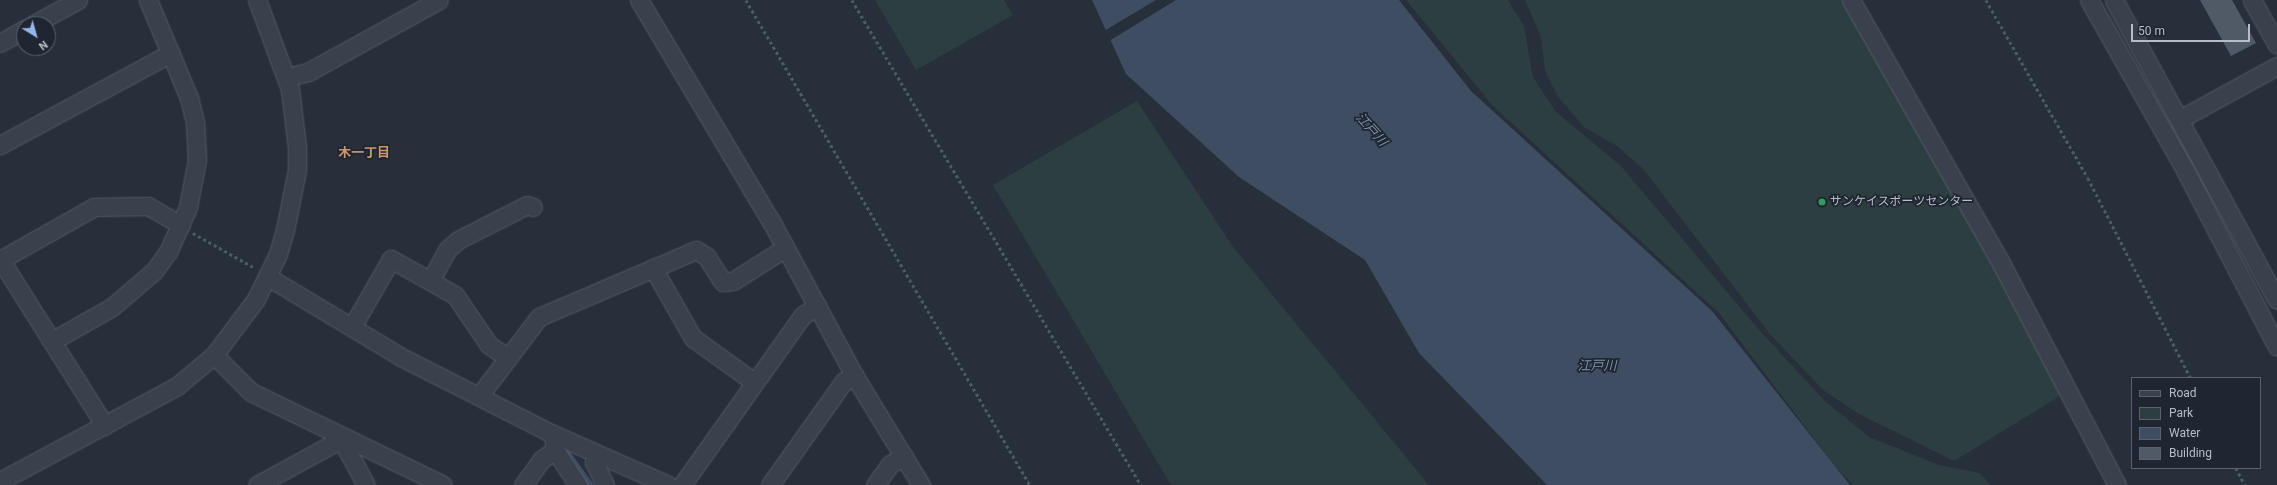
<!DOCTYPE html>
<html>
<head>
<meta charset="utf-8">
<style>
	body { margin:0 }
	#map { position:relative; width:2277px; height:485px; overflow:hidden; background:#272f3b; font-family:Roboto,"Noto Sans JP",sans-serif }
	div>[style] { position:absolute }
	.green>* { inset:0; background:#2c3e3f }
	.water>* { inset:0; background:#3e4d62 }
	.pier>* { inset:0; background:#272f3b }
	.stream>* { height:5px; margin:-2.5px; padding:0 2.5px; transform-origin:2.5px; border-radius:2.5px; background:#3e4d62 }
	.building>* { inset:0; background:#505a67 }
	.path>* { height:2.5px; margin-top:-1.25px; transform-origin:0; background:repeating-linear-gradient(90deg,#4b5b5e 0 3px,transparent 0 6px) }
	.roads { filter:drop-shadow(0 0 1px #555c67) drop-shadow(0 0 1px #555c67) }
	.minor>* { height:17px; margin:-8.5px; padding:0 8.5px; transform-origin:8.5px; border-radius:8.5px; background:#3a414c }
	.dots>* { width:11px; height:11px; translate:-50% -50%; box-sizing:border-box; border:2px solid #1f2631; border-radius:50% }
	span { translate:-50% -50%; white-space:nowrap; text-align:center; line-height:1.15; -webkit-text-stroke:3.5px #1f2631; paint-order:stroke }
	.poi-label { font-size:12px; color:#b6bdc7 }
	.left { translate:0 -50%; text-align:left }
	.water-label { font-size:13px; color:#8193ab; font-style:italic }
	.neighbourhood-label { font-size:13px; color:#ca976f; font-weight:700 }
	.legend { position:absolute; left:2131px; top:377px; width:130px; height:92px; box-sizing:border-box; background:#1f2631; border:1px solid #5b626d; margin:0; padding:5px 7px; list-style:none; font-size:12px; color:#b6bdc7 }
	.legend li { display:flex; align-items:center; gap:8px; height:20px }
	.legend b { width:20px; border:1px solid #5b626d }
	.north { position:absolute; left:16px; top:16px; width:40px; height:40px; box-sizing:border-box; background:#1f2631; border:1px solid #5b626d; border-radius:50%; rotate:143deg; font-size:11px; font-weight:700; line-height:16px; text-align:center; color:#b6bdc7 }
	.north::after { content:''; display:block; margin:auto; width:14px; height:18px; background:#95b6ed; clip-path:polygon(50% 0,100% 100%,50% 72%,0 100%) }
	.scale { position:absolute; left:2131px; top:24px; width:119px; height:18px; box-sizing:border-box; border:2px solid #b6bdc7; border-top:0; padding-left:5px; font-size:12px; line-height:14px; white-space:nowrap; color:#b6bdc7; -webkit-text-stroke:3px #1f2631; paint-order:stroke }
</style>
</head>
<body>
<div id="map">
	<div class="green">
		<i style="clip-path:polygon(875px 0,1004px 0,1013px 15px,916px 70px)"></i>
		<i style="clip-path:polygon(1406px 0,1508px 0,1524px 26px,1533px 77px,1556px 112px,1620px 165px,1760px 331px,1825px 401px,1869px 437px,1939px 465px,1980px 473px,1990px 485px,1853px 485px,1834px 465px,1719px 313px,1493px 106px)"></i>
		<i style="clip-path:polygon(1525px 0,1860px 0,1994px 233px,2075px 387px,1954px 461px,1859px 414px,1823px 390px,1770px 334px,1644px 170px,1617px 146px,1584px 127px,1558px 97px,1545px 71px,1541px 37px)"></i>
		<i style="clip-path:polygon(1137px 101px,1233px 247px,1429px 485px,1171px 485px,993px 185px)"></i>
	</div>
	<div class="water">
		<i style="clip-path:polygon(1092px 0,1399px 0,1471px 91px,1712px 311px,1850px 485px,1547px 485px,1419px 353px,1365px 260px,1239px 177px,1126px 74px)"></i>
	</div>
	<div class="pier">
		<i style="clip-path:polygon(1156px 0,1176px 0,1109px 41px,1104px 31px)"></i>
	</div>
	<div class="stream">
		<i style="left:565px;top:449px;width:44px;rotate:54.2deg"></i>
	</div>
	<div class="building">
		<i style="clip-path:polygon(2200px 0,2232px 0,2256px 43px,2231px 56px)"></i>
	</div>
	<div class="path">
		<i style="left:746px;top:0;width:562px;rotate:59.65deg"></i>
		<i style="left:852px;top:0;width:565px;rotate:59.21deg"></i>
		<i style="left:1986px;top:0;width:205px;rotate:60.2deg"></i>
		<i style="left:2088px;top:178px;width:225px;rotate:62.8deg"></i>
		<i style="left:193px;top:233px;width:71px;rotate:29.4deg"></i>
		<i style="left:2236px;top:468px;width:19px;rotate:62deg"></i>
	</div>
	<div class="roads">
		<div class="minor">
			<i style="left:639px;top:0;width:257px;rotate:59.2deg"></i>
			<i style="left:771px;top:221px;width:177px;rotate:61.7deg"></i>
			<i style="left:855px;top:377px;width:127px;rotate:58.6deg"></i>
			<i style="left:1851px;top:0;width:305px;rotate:60.3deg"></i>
			<i style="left:2002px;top:265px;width:248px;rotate:62.4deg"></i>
			<i style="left:2089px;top:0;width:195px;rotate:60.5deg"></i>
			<i style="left:2185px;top:170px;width:199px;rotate:62.5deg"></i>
			<i style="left:2114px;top:0;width:341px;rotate:61.5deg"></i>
			<i style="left:2252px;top:0;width:51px;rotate:60.9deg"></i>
			<i style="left:34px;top:24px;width:50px;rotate:-28.6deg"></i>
			<i style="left:0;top:43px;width:28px;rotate:-30deg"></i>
			<i style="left:287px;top:77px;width:22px;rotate:-13deg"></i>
			<i style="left:308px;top:72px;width:149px;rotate:-28.8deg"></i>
			<i style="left:2180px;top:119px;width:111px;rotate:-28.7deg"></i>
			<i style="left:0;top:145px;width:194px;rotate:-28.3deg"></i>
			<i style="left:0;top:259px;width:197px;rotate:57.8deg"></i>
			<i style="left:0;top:260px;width:108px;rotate:-29.4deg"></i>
			<i style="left:94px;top:207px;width:54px;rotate:-1.1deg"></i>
			<i style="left:148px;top:206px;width:38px;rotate:30deg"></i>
			<i style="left:653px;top:268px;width:81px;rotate:60.3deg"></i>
			<i style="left:693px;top:338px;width:75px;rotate:35.8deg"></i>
			<i style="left:268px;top:277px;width:155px;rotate:31deg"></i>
			<i style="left:401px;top:357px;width:170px;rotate:26.9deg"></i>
			<i style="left:553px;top:434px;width:126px;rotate:23.9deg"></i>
			<i style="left:430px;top:281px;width:37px;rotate:-61deg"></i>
			<i style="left:448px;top:249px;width:13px;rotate:-42deg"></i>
			<i style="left:458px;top:240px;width:77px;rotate:-26.9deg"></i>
			<i style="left:527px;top:205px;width:6px;rotate:18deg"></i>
			<i style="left:352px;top:327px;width:78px;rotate:-60.2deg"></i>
			<i style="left:391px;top:259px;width:73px;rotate:29.4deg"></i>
			<i style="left:455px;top:295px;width:60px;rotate:55.8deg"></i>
			<i style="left:489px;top:345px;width:23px;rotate:34deg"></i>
			<i style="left:52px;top:341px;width:69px;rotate:-29.5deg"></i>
			<i style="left:112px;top:307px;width:55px;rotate:-40.6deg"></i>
			<i style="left:154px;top:271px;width:24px;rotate:-54deg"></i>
			<i style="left:168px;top:252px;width:49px;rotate:-66deg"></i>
			<i style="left:188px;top:207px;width:48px;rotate:-79.2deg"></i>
			<i style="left:197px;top:160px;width:38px;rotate:-93deg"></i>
			<i style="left:195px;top:122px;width:25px;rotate:-104deg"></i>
			<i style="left:189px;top:98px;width:106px;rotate:-112.7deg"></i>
			<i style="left:214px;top:355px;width:52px;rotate:45deg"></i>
			<i style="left:251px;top:392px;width:213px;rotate:25.8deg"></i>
			<i style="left:479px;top:396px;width:99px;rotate:-52.8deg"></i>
			<i style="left:539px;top:317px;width:171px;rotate:-23.1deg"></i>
			<i style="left:696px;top:250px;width:12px;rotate:31deg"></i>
			<i style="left:706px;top:256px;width:31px;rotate:57deg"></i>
			<i style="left:723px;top:282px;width:10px;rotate:-6deg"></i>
			<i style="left:733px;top:281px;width:62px;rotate:-32.4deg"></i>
			<i style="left:553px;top:434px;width:16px;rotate:83deg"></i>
			<i style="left:555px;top:450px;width:42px;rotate:56.7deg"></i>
			<i style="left:341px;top:439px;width:52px;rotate:61.5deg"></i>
			<i style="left:597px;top:455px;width:8px;rotate:113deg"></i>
			<i style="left:594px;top:462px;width:25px;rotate:64deg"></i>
			<i style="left:0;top:481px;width:201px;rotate:-28.2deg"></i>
			<i style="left:177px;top:386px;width:48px;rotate:-40deg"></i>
			<i style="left:214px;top:355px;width:70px;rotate:-53.1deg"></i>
			<i style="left:256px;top:299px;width:50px;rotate:-63.9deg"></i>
			<i style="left:278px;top:254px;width:25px;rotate:-74deg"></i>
			<i style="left:285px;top:230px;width:61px;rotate:-78.7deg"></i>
			<i style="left:297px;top:170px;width:23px;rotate:-90deg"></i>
			<i style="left:297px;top:147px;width:58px;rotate:-96.9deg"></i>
			<i style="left:290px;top:89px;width:95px;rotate:-110.3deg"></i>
			<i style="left:257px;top:485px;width:100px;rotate:-28.6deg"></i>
			<i style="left:523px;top:485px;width:31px;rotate:-54deg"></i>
			<i style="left:541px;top:460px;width:17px;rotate:-36deg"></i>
			<i style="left:682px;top:485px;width:209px;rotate:-54.6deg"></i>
			<i style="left:803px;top:315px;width:17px;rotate:-31deg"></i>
			<i style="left:770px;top:485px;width:128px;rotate:-54.6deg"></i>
			<i style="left:844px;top:381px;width:12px;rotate:-20deg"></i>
			<i style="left:875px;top:485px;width:26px;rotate:-54deg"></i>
			<i style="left:890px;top:464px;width:16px;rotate:-27deg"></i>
		</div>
	</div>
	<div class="dots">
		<i style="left:1822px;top:202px;background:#2e9e5b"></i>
	</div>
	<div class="poi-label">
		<span class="left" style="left:1830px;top:202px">サンケイスポーツセンター</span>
	</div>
	<div class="water-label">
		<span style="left:1371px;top:130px;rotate:48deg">江戸川</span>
		<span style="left:1597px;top:366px">江戸川</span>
	</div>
	<div class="neighbourhood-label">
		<span style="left:364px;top:153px">木一丁目</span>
	</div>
	<ul class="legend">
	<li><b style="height:5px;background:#3a414c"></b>Road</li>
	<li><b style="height:11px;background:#2c3e3f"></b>Park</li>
	<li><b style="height:11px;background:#3e4d62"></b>Water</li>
	<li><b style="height:11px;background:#505a67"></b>Building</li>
	</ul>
	<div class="north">N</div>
	<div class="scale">50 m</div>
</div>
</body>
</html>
